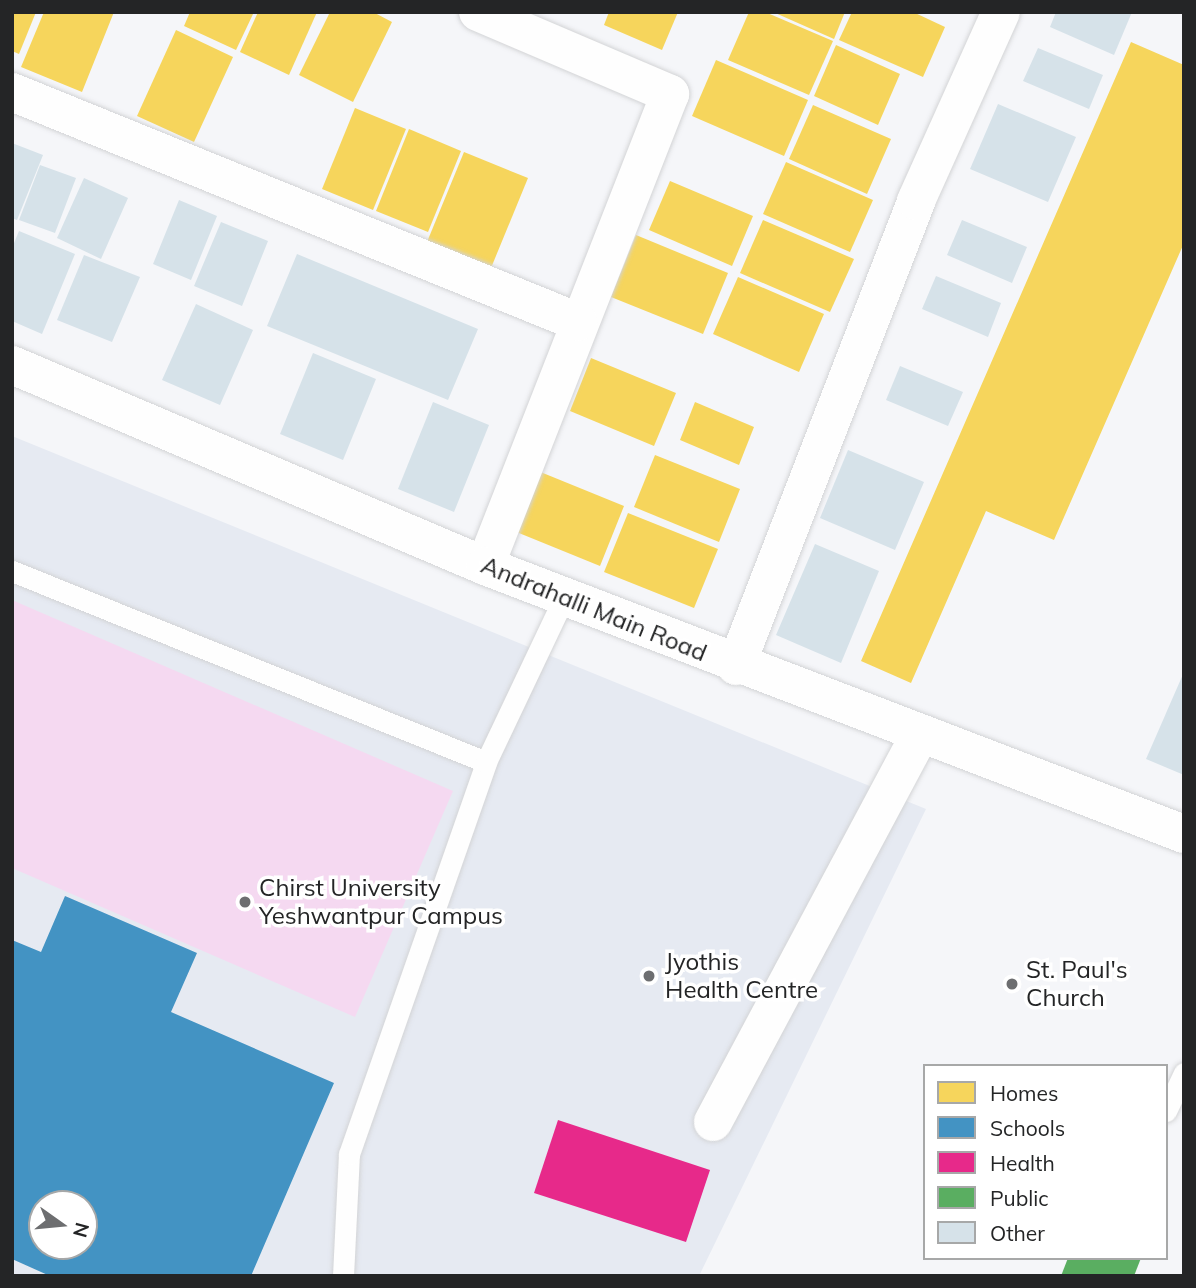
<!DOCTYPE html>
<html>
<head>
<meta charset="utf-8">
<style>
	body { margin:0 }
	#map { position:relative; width:1196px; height:1288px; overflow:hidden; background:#f5f6f9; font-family:Mulish,sans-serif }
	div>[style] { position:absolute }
	.built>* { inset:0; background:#e6eaf2 }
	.green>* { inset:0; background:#f5d9f1 }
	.homes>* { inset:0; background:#f6d55c }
	.schools>* { inset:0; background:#4393c3 }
	.health>* { inset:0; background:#e7298a }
	.public>* { inset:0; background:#5aae61 }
	.building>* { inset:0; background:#d6e2e9 }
	.roads { filter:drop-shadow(0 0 2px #d3d4d6) drop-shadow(0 0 2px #d3d4d6) }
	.service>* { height:21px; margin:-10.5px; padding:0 10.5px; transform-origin:10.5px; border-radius:10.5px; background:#fefefe }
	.minor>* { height:38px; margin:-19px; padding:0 19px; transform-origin:19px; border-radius:19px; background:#fefefe }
	.secondary>* { height:38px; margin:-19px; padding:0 19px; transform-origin:19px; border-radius:19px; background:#fefefe }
	.dots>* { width:19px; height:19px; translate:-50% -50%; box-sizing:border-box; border:4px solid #fff; border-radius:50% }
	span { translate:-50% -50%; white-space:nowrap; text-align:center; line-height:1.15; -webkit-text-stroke:7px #fff; paint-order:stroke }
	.street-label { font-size:24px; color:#242526 }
	.poi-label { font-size:24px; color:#242526 }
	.left { translate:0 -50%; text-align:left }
	.frame { position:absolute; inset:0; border:14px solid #242526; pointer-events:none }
	.legend { position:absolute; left:923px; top:1064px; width:245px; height:196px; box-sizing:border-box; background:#fff; border:2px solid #a7a8a8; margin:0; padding:9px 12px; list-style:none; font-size:21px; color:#242526 }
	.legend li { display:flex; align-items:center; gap:14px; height:35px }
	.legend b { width:35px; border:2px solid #a7a8a8 }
	.north { position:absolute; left:28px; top:1190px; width:70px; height:70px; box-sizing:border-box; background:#fff; border:2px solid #a7a8a8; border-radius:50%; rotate:105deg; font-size:19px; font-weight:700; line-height:28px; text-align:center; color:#242526 }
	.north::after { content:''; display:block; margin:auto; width:24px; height:32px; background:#6d6e70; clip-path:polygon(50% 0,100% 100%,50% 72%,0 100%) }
</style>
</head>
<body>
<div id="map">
	<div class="built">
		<i style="clip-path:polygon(evenodd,12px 436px,926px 809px,699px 1276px,12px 1276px,12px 436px,42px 1204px,84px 1204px,84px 1246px,42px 1246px,42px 1204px)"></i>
	</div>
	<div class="green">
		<i style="clip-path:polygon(12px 600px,453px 791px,355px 1017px,12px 868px)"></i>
	</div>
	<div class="homes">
		<i style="clip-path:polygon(12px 12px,36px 12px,19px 54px,12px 51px)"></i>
		<i style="clip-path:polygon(44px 12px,114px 12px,82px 92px,21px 67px)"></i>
		<i style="clip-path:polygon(190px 12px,254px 12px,236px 50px,184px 26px)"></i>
		<i style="clip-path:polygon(258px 12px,317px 12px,289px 75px,240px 52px)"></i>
		<i style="clip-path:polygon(330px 12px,373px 12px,392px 22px,353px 102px,299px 75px)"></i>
		<i style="clip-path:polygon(609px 12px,678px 12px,662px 50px,604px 25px)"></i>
		<i style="clip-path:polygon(749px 12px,765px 12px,833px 41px,809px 95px,728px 60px)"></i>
		<i style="clip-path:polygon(773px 12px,845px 12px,834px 39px)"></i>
		<i style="clip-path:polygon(852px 12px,913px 12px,945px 27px,923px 77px,839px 40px)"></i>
		<i style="clip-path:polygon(176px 30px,233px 57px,194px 142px,137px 116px)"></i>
		<i style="clip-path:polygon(1131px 42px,1184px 65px,1184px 243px,1054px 540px,986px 511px,911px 683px,861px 661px)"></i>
		<i style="clip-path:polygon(836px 45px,900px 74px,878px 125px,814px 96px)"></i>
		<i style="clip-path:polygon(716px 60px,808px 100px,784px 156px,692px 116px)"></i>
		<i style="clip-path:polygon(813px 105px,891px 139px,867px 194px,789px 159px)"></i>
		<i style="clip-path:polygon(355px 108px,406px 129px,373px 210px,322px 189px)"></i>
		<i style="clip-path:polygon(409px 129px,461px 151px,428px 232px,376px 211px)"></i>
		<i style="clip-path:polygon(464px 152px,528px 178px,491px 268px,427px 242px)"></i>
		<i style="clip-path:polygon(786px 162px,873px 200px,850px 252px,763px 214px)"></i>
		<i style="clip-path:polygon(670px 181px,753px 216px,732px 266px,649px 230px)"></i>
		<i style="clip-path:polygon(763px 220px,854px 259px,830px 312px,740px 273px)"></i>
		<i style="clip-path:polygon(636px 235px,728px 273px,703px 334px,611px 297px)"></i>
		<i style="clip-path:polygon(738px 277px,824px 314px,799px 372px,713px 334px)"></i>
		<i style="clip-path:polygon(591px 358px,676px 393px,654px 446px,570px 411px)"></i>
		<i style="clip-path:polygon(695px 402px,754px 427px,739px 465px,680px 440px)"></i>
		<i style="clip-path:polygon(655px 455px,740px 489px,719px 542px,634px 507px)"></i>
		<i style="clip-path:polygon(538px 471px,624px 506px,600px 566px,514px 531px)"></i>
		<i style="clip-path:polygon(628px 513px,718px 549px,694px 608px,604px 572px)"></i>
	</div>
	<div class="schools">
		<i style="clip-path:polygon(evenodd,65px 896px,197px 953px,171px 1012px,334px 1083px,251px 1276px,50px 1276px,12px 1259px,12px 940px,41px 952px,65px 896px,42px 1204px,84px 1204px,84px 1246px,42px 1246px,42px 1204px)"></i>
	</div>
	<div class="health">
		<i style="clip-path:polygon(558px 1120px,710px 1170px,686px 1242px,534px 1193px)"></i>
	</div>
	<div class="public">
		<i style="clip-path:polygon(1068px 1258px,1141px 1258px,1134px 1276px,1061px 1276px)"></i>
	</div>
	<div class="building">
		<i style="clip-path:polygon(1056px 12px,1132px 12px,1114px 55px,1050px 27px)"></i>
		<i style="clip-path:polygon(1038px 48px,1103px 75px,1089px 109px,1023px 81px)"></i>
		<i style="clip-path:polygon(998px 104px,1076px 137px,1048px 202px,970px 169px)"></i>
		<i style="clip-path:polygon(12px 143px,43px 155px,17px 220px,12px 218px)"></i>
		<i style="clip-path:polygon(40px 165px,76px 178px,55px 233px,19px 220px)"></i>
		<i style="clip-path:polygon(84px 178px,128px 198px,101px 259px,57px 238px)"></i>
		<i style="clip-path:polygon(179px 200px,217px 216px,191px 280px,153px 264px)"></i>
		<i style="clip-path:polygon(962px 220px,1027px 247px,1012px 283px,947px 255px)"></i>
		<i style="clip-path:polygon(221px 222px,268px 241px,242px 306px,194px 286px)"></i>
		<i style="clip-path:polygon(19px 231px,75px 254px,42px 334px,12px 321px,12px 248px)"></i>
		<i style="clip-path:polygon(297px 254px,478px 329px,448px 400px,267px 326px)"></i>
		<i style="clip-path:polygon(84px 255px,140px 277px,112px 342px,57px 320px)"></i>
		<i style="clip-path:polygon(936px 276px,1001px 303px,988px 337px,922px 309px)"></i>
		<i style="clip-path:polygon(196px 304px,253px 330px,220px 405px,162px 380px)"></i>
		<i style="clip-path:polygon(313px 353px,376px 379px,343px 460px,280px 434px)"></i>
		<i style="clip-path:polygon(900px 366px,963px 392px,948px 426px,886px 400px)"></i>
		<i style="clip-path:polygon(433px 402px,489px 425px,454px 512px,398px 489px)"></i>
		<i style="clip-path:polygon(848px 450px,924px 482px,895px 550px,820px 518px)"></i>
		<i style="clip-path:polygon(815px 544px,879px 571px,841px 663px,776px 635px)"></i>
		<i style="clip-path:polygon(1184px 672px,1184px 775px,1146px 759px)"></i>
	</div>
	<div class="roads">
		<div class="service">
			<i style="left:12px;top:571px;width:511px;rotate:21.95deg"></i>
			<i style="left:1166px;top:1111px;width:42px;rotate:-64.7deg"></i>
			<i style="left:343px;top:1276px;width:122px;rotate:-87.2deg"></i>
			<i style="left:349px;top:1154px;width:415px;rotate:-70.7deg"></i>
			<i style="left:486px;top:762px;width:182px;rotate:-64.6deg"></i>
		</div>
		<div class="minor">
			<i style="left:478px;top:12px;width:209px;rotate:23.1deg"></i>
			<i style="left:670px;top:94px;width:507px;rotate:111.4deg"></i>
			<i style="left:12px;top:92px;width:611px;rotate:22.11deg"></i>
			<i style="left:736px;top:666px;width:499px;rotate:-68.8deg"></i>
			<i style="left:916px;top:201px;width:207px;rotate:-65.8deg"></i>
			<i style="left:713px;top:1122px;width:439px;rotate:-61.9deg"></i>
		</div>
		<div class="secondary">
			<i style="left:12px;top:365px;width:514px;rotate:23.02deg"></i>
			<i style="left:485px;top:566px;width:749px;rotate:20.98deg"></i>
		</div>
	</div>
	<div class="dots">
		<i style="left:245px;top:902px;background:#6d6e70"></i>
		<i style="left:649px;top:976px;background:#6d6e70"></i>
		<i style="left:1012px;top:984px;background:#6d6e70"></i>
	</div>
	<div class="street-label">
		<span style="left:594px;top:609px;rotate:22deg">Andrahalli Main Road</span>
	</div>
	<div class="poi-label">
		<span class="left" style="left:259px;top:902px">Chirst University<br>Yeshwantpur Campus</span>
		<span class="left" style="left:665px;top:976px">Jyothis<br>Health Centre</span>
		<span class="left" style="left:1026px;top:984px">St. Paul's<br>Church</span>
	</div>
	<div class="frame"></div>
	<ul class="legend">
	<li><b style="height:19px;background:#f6d55c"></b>Homes</li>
	<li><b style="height:19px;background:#4393c3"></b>Schools</li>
	<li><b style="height:19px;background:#e7298a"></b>Health</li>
	<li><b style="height:19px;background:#5aae61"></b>Public</li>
	<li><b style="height:19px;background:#d6e2e9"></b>Other</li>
	</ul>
	<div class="north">N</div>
</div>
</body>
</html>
